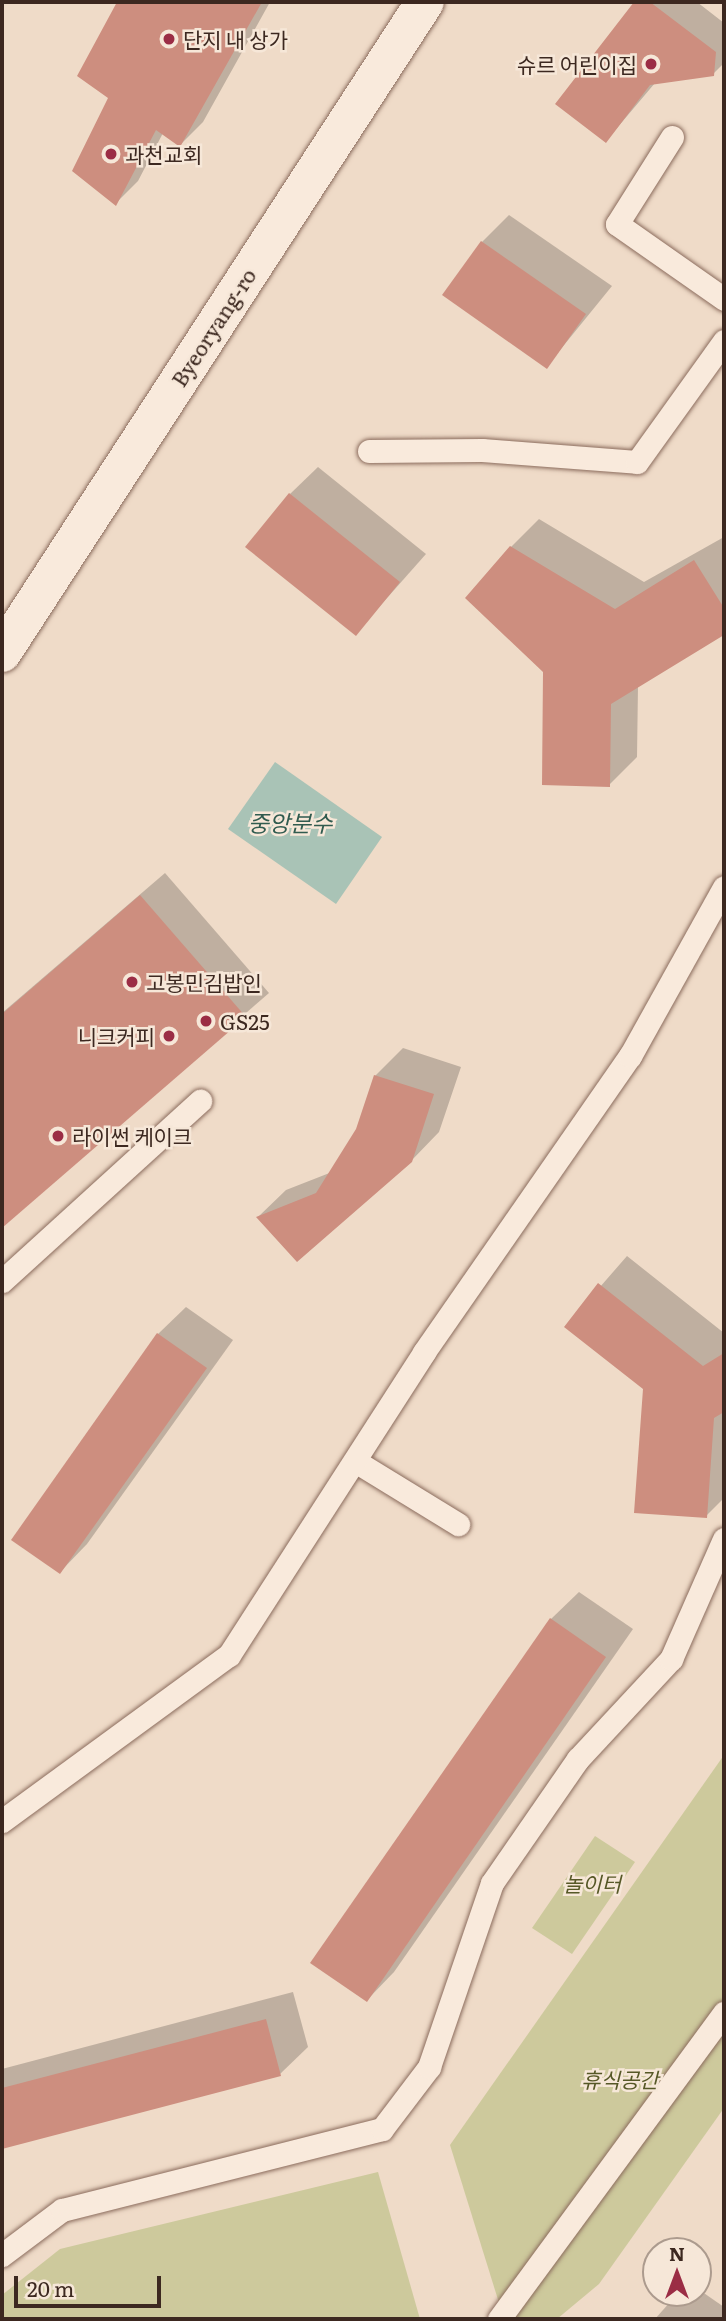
<!DOCTYPE html>
<html>
<head>
<meta charset="utf-8">
<style>
	body { margin:0 }
	#map { position:relative; width:726px; height:2321px; overflow:hidden; background:#efdbc8; font-family:Literata,"Noto Sans KR",serif }
	div>[style] { position:absolute }
	.green>* { inset:0; background:#cdc99c }
	.water>* { inset:0; background:#a9c3b6 }
	.shadow>* { inset:0; background:#0003 }
	.building>* { inset:0; background:#cd8e7f }
	.roads { filter:drop-shadow(0 0 2px #8b6c5d) drop-shadow(0 0 2px #8b6c5d) }
	.lane>* { height:23px; margin:-11.5px; padding:0 11.5px; transform-origin:11.5px; border-radius:11.5px; background:#f9eadc }
	.secondary>* { height:38px; margin:-19px; padding:0 19px; transform-origin:19px; border-radius:19px; background:#f9eadc }
	.dots>* { width:19px; height:19px; translate:-50% -50%; box-sizing:border-box; border:4px solid #f6e7d8; border-radius:50% }
	span { translate:-50% -50%; white-space:nowrap; text-align:center; line-height:1.15; -webkit-text-stroke:5px #f6e7d8; paint-order:stroke }
	.poi-label { font-size:21px; color:#3c2820 }
	.left { translate:0 -50%; text-align:left }
	.right { translate:-100% -50%; text-align:right }
	.street-label { font-size:21px; color:#3c2820 }
	.park-label { font-size:21px; color:#565827; font-style:italic }
	.water-label { font-size:23px; color:#305b4f; font-style:italic }
	.frame { position:absolute; inset:0; border:4px solid #3c2820; pointer-events:none }
	.north { position:absolute; left:642px; top:2237px; width:70px; height:70px; box-sizing:border-box; background:#f6e7d8; border:2px solid #ac9b8e; border-radius:50%; rotate:0deg; font-size:19px; font-weight:700; line-height:28px; text-align:center; color:#3c2820 }
	.north::after { content:''; display:block; margin:auto; width:24px; height:32px; background:#9b2d45; clip-path:polygon(50% 0,100% 100%,50% 72%,0 100%) }
	.scale { position:absolute; left:14px; top:2276px; width:147px; height:32px; box-sizing:border-box; border:4px solid #3c2820; border-top:0; padding-left:9px; font-size:21px; line-height:24px; white-space:nowrap; color:#3c2820; -webkit-text-stroke:5px #f6e7d8; paint-order:stroke }
</style>
</head>
<body>
<div id="map">
	<div class="green">
		<i style="clip-path:polygon(724px 1755px,724px 2108px,599px 2284px,557px 2319px,504px 2319px,450px 2145px)"></i>
		<i style="clip-path:polygon(595px 1836px,635px 1862px,572px 1954px,532px 1928px)"></i>
		<i style="clip-path:polygon(378px 2172px,420px 2319px,2px 2319px,2px 2295px,60px 2249px)"></i>
	</div>
	<div class="water">
		<i style="clip-path:polygon(275px 762px,382px 837px,336px 904px,228px 829px)"></i>
	</div>
	<div class="shadow">
		<i style="clip-path:polygon(119px 2px,270px 2px,203px 122px,180px 145px,163px 133px,138px 181px,115px 204px,111px 97px,79px 75px)"></i>
		<i style="clip-path:polygon(636px 2px,697px 2px,724px 23px,724px 63px,713px 74px,655px 83px,606px 141px,558px 104px)"></i>
		<i style="clip-path:polygon(509px 215px,612px 286px,547px 366px,482px 242px)"></i>
		<i style="clip-path:polygon(318px 467px,426px 554px,356px 633px,290px 494px)"></i>
		<i style="clip-path:polygon(539px 519px,644px 582px,724px 537px,724px 633px,638px 686px,637px 757px,609px 785px,545px 672px,511px 547px)"></i>
		<i style="clip-path:polygon(165px 873px,269px 993px,2px 1226px,2px 1013px)"></i>
		<i style="clip-path:polygon(403px 1048px,461px 1067px,439px 1132px,411px 1161px,258px 1217px,286px 1190px,332px 1172px,357px 1130px,375px 1076px)"></i>
		<i style="clip-path:polygon(627px 1256px,724px 1333px,724px 1498px,706px 1516px,644px 1388px,566px 1326px)"></i>
		<i style="clip-path:polygon(186px 1307px,233px 1340px,87px 1544px,60px 1572px,158px 1334px)"></i>
		<i style="clip-path:polygon(579px 1592px,633px 1629px,394px 1972px,367px 2000px,551px 1619px)"></i>
		<i style="clip-path:polygon(293px 1992px,308px 2047px,280px 2074px,2px 2148px,2px 2069px)"></i>
		<i style="clip-path:polygon(698px 2289px,724px 2307px,724px 2319px,655px 2319px,678px 2293px)"></i>
	</div>
	<div class="building">
		<i style="clip-path:polygon(117px 2px,262px 2px,180px 147px,156px 130px,116px 206px,72px 171px,108px 98px,77px 76px)"></i>
		<i style="clip-path:polygon(634px 2px,650px 2px,716px 52px,714px 76px,650px 85px,606px 143px,555px 104px)"></i>
		<i style="clip-path:polygon(481px 241px,586px 314px,547px 369px,442px 295px)"></i>
		<i style="clip-path:polygon(289px 493px,400px 582px,356px 636px,245px 547px)"></i>
		<i style="clip-path:polygon(510px 546px,615px 609px,694px 560px,724px 608px,724px 635px,611px 704px,610px 787px,542px 785px,543px 672px,465px 598px)"></i>
		<i style="clip-path:polygon(140px 895px,246px 1017px,2px 1228px,2px 1014px)"></i>
		<i style="clip-path:polygon(374px 1075px,434px 1094px,412px 1162px,297px 1262px,256px 1217px,316px 1193px,356px 1129px)"></i>
		<i style="clip-path:polygon(598px 1283px,703px 1366px,724px 1353px,724px 1412px,714px 1418px,707px 1518px,634px 1513px,643px 1389px,564px 1327px)"></i>
		<i style="clip-path:polygon(157px 1333px,207px 1368px,60px 1574px,11px 1540px)"></i>
		<i style="clip-path:polygon(550px 1618px,606px 1657px,367px 2002px,310px 1963px)"></i>
		<i style="clip-path:polygon(266px 2019px,281px 2076px,2px 2149px,2px 2088px)"></i>
	</div>
	<div class="roads">
		<div class="lane">
			<i style="left:672px;top:137px;width:103px;rotate:122.3deg"></i>
			<i style="left:617px;top:224px;width:131px;rotate:35deg"></i>
			<i style="left:369px;top:451px;width:113px;rotate:-0.5deg"></i>
			<i style="left:482px;top:450px;width:155px;rotate:4.4deg"></i>
			<i style="left:637px;top:462px;width:149px;rotate:-54.3deg"></i>
			<i style="left:2px;top:1281px;width:268px;rotate:-42.3deg"></i>
			<i style="left:355px;top:1461px;width:121px;rotate:31.5deg"></i>
			<i style="left:2px;top:1821px;width:281px;rotate:-36.2deg"></i>
			<i style="left:229px;top:1655px;width:360px;rotate:-57.2deg"></i>
			<i style="left:424px;top:1352px;width:361px;rotate:-55.2deg"></i>
			<i style="left:630px;top:1056px;width:193px;rotate:-60.9deg"></i>
			<i style="left:2px;top:2255px;width:75px;rotate:-36.9deg"></i>
			<i style="left:62px;top:2210px;width:330px;rotate:-14.2deg"></i>
			<i style="left:382px;top:2129px;width:78px;rotate:-52.8deg"></i>
			<i style="left:429px;top:2067px;width:194px;rotate:-71.1deg"></i>
			<i style="left:492px;top:1883px;width:151px;rotate:-55.3deg"></i>
			<i style="left:578px;top:1759px;width:137px;rotate:-47.1deg"></i>
			<i style="left:671px;top:1659px;width:131px;rotate:-66.2deg"></i>
			<i style="left:499px;top:2319px;width:380px;rotate:-53.7deg"></i>
		</div>
		<div class="secondary">
			<i style="left:2px;top:653px;width:776px;rotate:-56.99deg"></i>
		</div>
	</div>
	<div class="dots">
		<i style="left:169px;top:39px;background:#9b2d45"></i>
		<i style="left:651px;top:64px;background:#9b2d45"></i>
		<i style="left:111px;top:154px;background:#9b2d45"></i>
		<i style="left:132px;top:982px;background:#9b2d45"></i>
		<i style="left:206px;top:1021px;background:#9b2d45"></i>
		<i style="left:169px;top:1036px;background:#9b2d45"></i>
		<i style="left:58px;top:1136px;background:#9b2d45"></i>
	</div>
	<div class="poi-label">
		<span class="left" style="left:183px;top:39px">단지 내 상가</span>
		<span class="right" style="left:637px;top:64px">슈르 어린이집</span>
		<span class="left" style="left:125px;top:154px">과천교회</span>
		<span class="left" style="left:146px;top:982px">고봉민김밥인</span>
		<span class="left" style="left:220px;top:1021px">GS25</span>
		<span class="right" style="left:155px;top:1036px">니크커피</span>
		<span class="left" style="left:72px;top:1136px">라이썬 케이크</span>
	</div>
	<div class="street-label">
		<span style="left:213px;top:327px;rotate:-57deg">Byeoryang-ro</span>
	</div>
	<div class="park-label">
		<span style="left:592px;top:1883px">놀이터</span>
		<span style="left:620px;top:2079px">휴식공간</span>
	</div>
	<div class="water-label">
		<span style="left:290px;top:822px">중앙분수</span>
	</div>
	<div class="frame"></div>
	<div class="north">N</div>
	<div class="scale">20 m</div>
</div>
</body>
</html>
